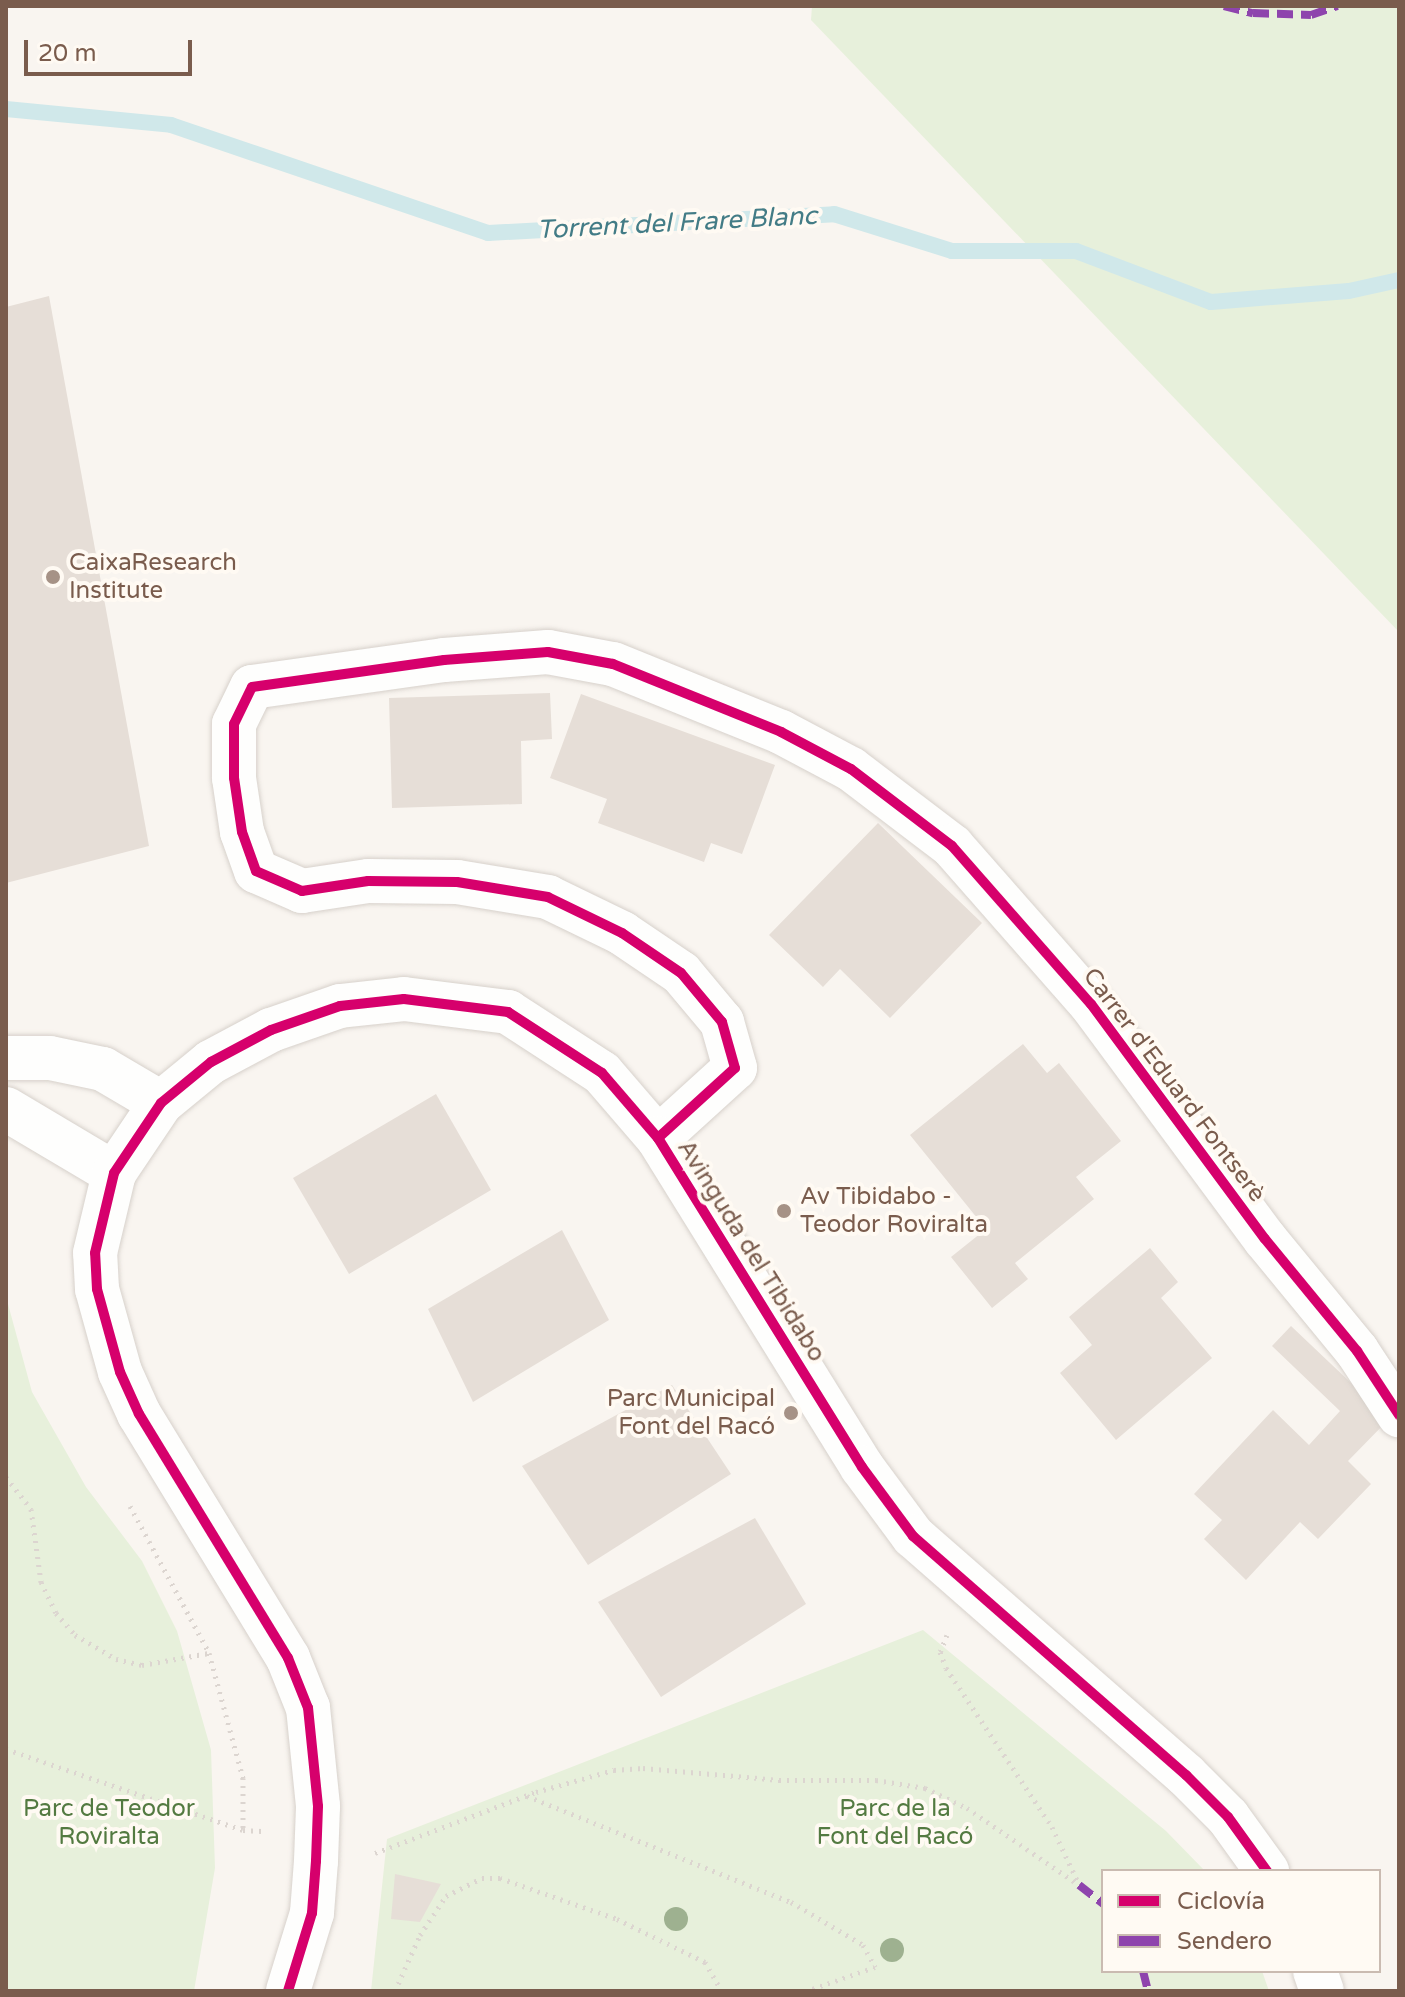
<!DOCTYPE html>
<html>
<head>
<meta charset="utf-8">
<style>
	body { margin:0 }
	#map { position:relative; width:1405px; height:1997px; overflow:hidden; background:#f9f5f0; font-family:"Varela Round",sans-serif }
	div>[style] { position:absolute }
	.green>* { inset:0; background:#e7f0db }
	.stream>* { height:16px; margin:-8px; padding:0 8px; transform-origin:8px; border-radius:8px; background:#d0e8ea }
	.building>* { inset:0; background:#e6ded7 }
	.path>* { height:5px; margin-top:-2.5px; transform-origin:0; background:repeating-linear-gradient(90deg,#dcd5d0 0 2px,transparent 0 8px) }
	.roads { filter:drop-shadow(0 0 2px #d7d1cb) drop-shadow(0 0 2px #d7d1cb) }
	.street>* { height:44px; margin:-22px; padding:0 22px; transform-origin:22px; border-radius:22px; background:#fefefd }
	.secondary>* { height:44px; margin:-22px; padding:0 22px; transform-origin:22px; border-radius:22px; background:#fefefd }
	.quiet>* { height:8px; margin-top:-4px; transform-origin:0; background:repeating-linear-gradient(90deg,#8e44ad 0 16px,transparent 0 24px) }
	.cycleway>* { height:10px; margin:-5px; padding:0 5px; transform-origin:5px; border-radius:5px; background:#d6006c }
	.trees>* { width:24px; height:24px; margin:-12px; border-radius:50%; background:#9eb190 }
	.dots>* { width:22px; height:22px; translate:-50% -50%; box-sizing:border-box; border:4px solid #fffaf3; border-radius:50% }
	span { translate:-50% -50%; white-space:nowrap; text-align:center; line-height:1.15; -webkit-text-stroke:8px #fffaf3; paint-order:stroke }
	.poi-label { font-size:24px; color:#7a5c4d }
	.left { translate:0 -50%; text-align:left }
	.right { translate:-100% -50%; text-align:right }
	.street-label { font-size:24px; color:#7a5c4d }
	.park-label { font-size:24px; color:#537a41 }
	.water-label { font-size:26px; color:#437c86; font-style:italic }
	.frame { position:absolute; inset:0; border:8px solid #7a5c4d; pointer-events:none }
	.legend { position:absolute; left:1101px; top:1869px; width:280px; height:104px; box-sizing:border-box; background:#fffaf3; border:2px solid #cabbb1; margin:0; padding:10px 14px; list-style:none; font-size:24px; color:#7a5c4d }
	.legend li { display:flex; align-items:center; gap:16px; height:40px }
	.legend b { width:40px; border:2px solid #cabbb1 }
	.scale { position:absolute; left:24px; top:40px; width:168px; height:36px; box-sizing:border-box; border:4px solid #7a5c4d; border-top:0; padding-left:10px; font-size:24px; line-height:28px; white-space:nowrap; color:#7a5c4d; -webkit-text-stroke:6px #fffaf3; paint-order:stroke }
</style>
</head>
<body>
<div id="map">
	<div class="green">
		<i style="clip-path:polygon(812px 6px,1399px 6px,1399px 632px,811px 20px)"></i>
		<i style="clip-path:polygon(8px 1304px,32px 1392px,86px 1487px,142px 1561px,177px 1631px,211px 1750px,215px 1868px,194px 1991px,6px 1991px)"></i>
		<i style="clip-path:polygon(923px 1630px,1166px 1831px,1205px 1871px,1103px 1871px,1103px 1971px,1262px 1971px,1269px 1991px,371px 1991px,387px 1839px)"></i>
	</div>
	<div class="stream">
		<i style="left:6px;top:109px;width:166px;rotate:5.5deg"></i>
		<i style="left:171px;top:125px;width:335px;rotate:18.8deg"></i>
		<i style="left:488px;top:233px;width:347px;rotate:-3.1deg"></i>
		<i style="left:834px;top:214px;width:124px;rotate:17.4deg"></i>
		<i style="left:952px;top:251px;width:124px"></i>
		<i style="left:1076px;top:251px;width:144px;rotate:20.7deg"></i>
		<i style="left:1211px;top:302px;width:138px;rotate:-4.6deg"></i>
		<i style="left:1349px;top:291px;width:51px;rotate:-12.4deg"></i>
	</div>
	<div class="building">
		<i style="clip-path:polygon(49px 296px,149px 846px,6px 883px,6px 307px)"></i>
		<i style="clip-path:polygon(550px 693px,552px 739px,521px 741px,522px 804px,392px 808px,389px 698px)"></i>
		<i style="clip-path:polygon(581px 694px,775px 765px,742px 854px,711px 843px,704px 862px,598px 823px,607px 799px,550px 778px)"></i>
		<i style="clip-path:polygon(878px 823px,982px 923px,890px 1018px,840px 969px,823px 987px,769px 935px)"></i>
		<i style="clip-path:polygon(1023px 1044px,1047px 1073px,1059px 1063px,1121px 1141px,1076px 1177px,1094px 1199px,1015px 1263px,1028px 1279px,992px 1308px,951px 1257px,986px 1229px,910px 1135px)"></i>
		<i style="clip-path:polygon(436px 1094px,491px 1190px,349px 1274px,293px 1178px)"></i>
		<i style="clip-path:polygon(562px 1230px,609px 1320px,473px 1402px,428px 1309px)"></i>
		<i style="clip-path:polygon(1150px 1248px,1178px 1282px,1161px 1298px,1212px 1358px,1116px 1440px,1060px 1373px,1092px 1345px,1069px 1317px)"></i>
		<i style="clip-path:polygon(1291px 1326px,1389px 1419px,1348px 1461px,1371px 1484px,1318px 1539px,1300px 1522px,1246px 1580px,1204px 1539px,1222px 1520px,1194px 1494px,1273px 1410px,1309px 1445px,1340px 1411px,1272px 1346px)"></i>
		<i style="clip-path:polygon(672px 1385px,731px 1474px,588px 1565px,522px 1466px)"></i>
		<i style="clip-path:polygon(755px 1518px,806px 1604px,661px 1697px,598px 1602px)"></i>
		<i style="clip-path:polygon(395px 1874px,441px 1884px,420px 1922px,391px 1919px)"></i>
	</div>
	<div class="path">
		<i style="left:6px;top:1477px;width:41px;rotate:52deg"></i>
		<i style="left:31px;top:1509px;width:74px;rotate:82.2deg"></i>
		<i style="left:41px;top:1582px;width:34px;rotate:64deg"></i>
		<i style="left:56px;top:1613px;width:29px;rotate:49deg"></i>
		<i style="left:75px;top:1635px;width:48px;rotate:30.3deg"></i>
		<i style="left:116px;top:1659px;width:27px;rotate:13deg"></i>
		<i style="left:142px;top:1665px;width:68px;rotate:-10.2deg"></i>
		<i style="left:209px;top:1653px;width:130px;rotate:74.8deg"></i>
		<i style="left:243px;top:1778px;width:52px;rotate:90deg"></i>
		<i style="left:243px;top:1830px;width:22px;rotate:3deg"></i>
		<i style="left:130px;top:1506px;width:167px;rotate:61.7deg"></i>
		<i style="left:947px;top:1635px;width:18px;rotate:112deg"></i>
		<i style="left:940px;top:1652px;width:17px;rotate:69deg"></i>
		<i style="left:946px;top:1668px;width:191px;rotate:56.3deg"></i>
		<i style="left:1052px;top:1827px;width:63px;rotate:64.7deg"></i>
		<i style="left:6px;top:1749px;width:250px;rotate:18.9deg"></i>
		<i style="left:527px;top:1796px;width:284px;rotate:21.9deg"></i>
		<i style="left:791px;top:1902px;width:84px;rotate:30.8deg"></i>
		<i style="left:863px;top:1945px;width:25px;rotate:61deg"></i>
		<i style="left:875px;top:1967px;width:73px;rotate:160.8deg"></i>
		<i style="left:375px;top:1853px;width:172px;rotate:-20.8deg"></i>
		<i style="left:536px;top:1792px;width:81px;rotate:-15.8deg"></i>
		<i style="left:614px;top:1770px;width:29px;rotate:-4deg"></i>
		<i style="left:643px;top:1768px;width:137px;rotate:5deg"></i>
		<i style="left:779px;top:1780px;width:97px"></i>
		<i style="left:876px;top:1780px;width:50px;rotate:9.3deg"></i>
		<i style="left:925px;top:1788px;width:47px;rotate:25.5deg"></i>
		<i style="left:967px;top:1808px;width:136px;rotate:34.5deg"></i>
		<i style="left:395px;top:1991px;width:61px;rotate:-65.9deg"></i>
		<i style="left:420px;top:1935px;width:47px;rotate:-56.3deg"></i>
		<i style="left:446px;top:1896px;width:40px;rotate:-26.6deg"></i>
		<i style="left:482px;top:1878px;width:18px"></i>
		<i style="left:500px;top:1878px;width:124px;rotate:19.3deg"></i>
		<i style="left:617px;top:1919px;width:98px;rotate:26deg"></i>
		<i style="left:705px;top:1962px;width:34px;rotate:60deg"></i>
	</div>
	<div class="roads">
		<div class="street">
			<i style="left:6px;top:1058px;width:44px"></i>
			<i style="left:50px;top:1058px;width:54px;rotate:11.7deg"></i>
			<i style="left:103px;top:1069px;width:67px;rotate:30.4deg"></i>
			<i style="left:6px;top:1109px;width:126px;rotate:30.7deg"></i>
			<i style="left:658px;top:1138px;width:104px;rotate:-42.3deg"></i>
			<i style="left:735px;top:1068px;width:48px;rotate:-105.8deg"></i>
			<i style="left:722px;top:1022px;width:64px;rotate:-129.9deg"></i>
			<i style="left:681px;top:973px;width:71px;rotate:-145.9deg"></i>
			<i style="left:622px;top:933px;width:82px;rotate:-154.1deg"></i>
			<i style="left:548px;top:897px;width:92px;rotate:-170.6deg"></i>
			<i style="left:457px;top:882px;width:89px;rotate:-179.4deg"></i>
			<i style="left:368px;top:881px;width:67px;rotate:171.4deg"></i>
			<i style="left:302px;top:891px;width:50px;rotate:-156.5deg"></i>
			<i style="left:256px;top:871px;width:41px;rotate:-109.7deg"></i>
			<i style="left:242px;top:832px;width:55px;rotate:-98.4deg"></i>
			<i style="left:234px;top:778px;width:54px;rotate:-90deg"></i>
			<i style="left:234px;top:724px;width:41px;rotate:-64.1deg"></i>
			<i style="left:252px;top:687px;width:194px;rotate:-8deg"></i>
			<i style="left:444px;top:660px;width:104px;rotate:-4.4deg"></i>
			<i style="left:548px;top:652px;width:66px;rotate:10.5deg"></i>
			<i style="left:613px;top:664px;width:181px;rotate:22deg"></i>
			<i style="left:781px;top:732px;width:79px;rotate:27.9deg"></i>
			<i style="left:851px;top:769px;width:127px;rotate:37.3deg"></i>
			<i style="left:952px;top:846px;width:210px;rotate:48.7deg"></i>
			<i style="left:1091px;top:1004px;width:292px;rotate:53.5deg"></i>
			<i style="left:1265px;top:1239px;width:145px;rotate:50.6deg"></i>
			<i style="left:1357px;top:1351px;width:77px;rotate:56.7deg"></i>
		</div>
		<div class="secondary">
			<i style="left:1315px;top:1971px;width:21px;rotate:71deg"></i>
			<i style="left:288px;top:1991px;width:82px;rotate:-72.9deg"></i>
			<i style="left:312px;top:1913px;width:52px;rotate:-85.6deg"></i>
			<i style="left:316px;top:1861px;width:55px;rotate:-87.9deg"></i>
			<i style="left:318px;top:1806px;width:99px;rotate:-95.8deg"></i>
			<i style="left:308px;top:1708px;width:54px;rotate:-111.8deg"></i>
			<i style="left:288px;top:1658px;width:286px;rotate:-121.4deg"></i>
			<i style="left:139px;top:1414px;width:46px;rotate:-114.3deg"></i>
			<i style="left:120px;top:1372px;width:86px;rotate:-105.5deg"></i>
			<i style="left:97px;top:1289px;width:36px;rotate:-93deg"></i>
			<i style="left:95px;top:1253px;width:82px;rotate:-76.6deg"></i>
			<i style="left:114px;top:1173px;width:84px;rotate:-56.1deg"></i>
			<i style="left:161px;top:1103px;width:65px;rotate:-39.4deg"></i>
			<i style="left:211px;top:1062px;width:68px;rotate:-28.1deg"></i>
			<i style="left:271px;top:1030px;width:73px;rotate:-19.2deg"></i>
			<i style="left:340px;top:1006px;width:64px;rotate:-6.2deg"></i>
			<i style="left:404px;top:999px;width:105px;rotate:7.1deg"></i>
			<i style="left:508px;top:1012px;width:112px;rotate:33deg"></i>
			<i style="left:602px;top:1073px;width:86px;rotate:49.3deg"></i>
			<i style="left:658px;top:1138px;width:387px;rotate:58.2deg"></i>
			<i style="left:862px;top:1467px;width:86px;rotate:53.5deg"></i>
			<i style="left:913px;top:1536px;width:363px;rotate:41.2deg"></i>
			<i style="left:1186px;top:1775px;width:59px;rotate:45deg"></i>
			<i style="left:1228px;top:1817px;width:67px;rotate:54.2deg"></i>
		</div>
	</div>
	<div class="quiet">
		<i style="left:1224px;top:6px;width:30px;rotate:14deg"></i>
		<i style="left:1253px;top:13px;width:58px;rotate:2deg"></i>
		<i style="left:1311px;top:15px;width:28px;rotate:-19deg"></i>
		<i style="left:1079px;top:1885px;width:31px;rotate:38deg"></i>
		<i style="left:1143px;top:1971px;width:21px;rotate:76deg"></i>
	</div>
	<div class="cycleway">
		<i style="left:658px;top:1138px;width:104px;rotate:-42.3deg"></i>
		<i style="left:735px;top:1068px;width:48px;rotate:-105.8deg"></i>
		<i style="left:722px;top:1022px;width:64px;rotate:-129.9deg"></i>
		<i style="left:681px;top:973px;width:71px;rotate:-145.9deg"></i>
		<i style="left:622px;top:933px;width:82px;rotate:-154.1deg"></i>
		<i style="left:548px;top:897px;width:92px;rotate:-170.6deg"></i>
		<i style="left:457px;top:882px;width:89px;rotate:-179.4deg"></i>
		<i style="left:368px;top:881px;width:67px;rotate:171.4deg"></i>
		<i style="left:302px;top:891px;width:50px;rotate:-156.5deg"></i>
		<i style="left:256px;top:871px;width:41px;rotate:-109.7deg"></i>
		<i style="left:242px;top:832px;width:55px;rotate:-98.4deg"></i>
		<i style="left:234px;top:778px;width:54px;rotate:-90deg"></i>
		<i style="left:234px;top:724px;width:41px;rotate:-64.1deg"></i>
		<i style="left:252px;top:687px;width:194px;rotate:-8deg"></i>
		<i style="left:444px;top:660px;width:104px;rotate:-4.4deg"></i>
		<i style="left:548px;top:652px;width:66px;rotate:10.5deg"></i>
		<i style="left:613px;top:664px;width:181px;rotate:22deg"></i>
		<i style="left:781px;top:732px;width:79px;rotate:27.9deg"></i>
		<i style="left:851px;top:769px;width:127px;rotate:37.3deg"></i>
		<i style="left:952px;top:846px;width:210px;rotate:48.7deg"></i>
		<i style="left:1091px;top:1004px;width:292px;rotate:53.5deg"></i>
		<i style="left:1265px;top:1239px;width:145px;rotate:50.6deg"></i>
		<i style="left:1357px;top:1351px;width:77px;rotate:56.7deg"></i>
		<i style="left:288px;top:1991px;width:82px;rotate:-72.9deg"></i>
		<i style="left:312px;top:1913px;width:52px;rotate:-85.6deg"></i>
		<i style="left:316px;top:1861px;width:55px;rotate:-87.9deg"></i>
		<i style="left:318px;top:1806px;width:99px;rotate:-95.8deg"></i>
		<i style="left:308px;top:1708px;width:54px;rotate:-111.8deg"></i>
		<i style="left:288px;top:1658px;width:286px;rotate:-121.4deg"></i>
		<i style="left:139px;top:1414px;width:46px;rotate:-114.3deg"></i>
		<i style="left:120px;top:1372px;width:86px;rotate:-105.5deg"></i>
		<i style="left:97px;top:1289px;width:36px;rotate:-93deg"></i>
		<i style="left:95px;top:1253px;width:82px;rotate:-76.6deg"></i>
		<i style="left:114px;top:1173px;width:84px;rotate:-56.1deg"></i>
		<i style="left:161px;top:1103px;width:65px;rotate:-39.4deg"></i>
		<i style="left:211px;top:1062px;width:68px;rotate:-28.1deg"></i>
		<i style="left:271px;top:1030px;width:73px;rotate:-19.2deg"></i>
		<i style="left:340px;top:1006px;width:64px;rotate:-6.2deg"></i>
		<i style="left:404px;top:999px;width:105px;rotate:7.1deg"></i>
		<i style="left:508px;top:1012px;width:112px;rotate:33deg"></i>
		<i style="left:602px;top:1073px;width:86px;rotate:49.3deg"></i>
		<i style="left:658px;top:1138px;width:387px;rotate:58.2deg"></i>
		<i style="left:862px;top:1467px;width:86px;rotate:53.5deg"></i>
		<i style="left:913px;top:1536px;width:363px;rotate:41.2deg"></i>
		<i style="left:1186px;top:1775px;width:59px;rotate:45deg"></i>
		<i style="left:1228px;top:1817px;width:67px;rotate:54.2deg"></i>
	</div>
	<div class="trees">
		<i style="left:676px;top:1919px"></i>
		<i style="left:892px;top:1950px"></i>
	</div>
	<div class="dots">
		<i style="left:53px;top:577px;background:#a69286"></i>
		<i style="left:784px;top:1211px;background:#a69286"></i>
		<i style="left:791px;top:1413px;background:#a69286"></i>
	</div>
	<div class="poi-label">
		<span class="left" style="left:69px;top:577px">CaixaResearch<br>Institute</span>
		<span class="left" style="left:800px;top:1211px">Av Tibidabo -<br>Teodor Roviralta</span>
		<span class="right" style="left:775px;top:1413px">Parc Municipal<br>Font del Racó</span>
	</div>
	<div class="street-label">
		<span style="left:1174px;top:1085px;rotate:53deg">Carrer d'Eduard Fontserè</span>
		<span style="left:751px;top:1251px;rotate:58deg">Avinguda del Tibidabo</span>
	</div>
	<div class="park-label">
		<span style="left:109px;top:1823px">Parc de Teodor<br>Roviralta</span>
		<span style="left:895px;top:1823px">Parc de la<br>Font del Racó</span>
	</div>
	<div class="water-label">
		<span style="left:677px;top:223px;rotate:-3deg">Torrent del Frare Blanc</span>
	</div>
	<div class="frame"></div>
	<ul class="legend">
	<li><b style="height:10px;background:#d6006c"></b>Ciclovía</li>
	<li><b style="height:10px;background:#8e44ad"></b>Sendero</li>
	</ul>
	<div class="scale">20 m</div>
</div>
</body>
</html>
